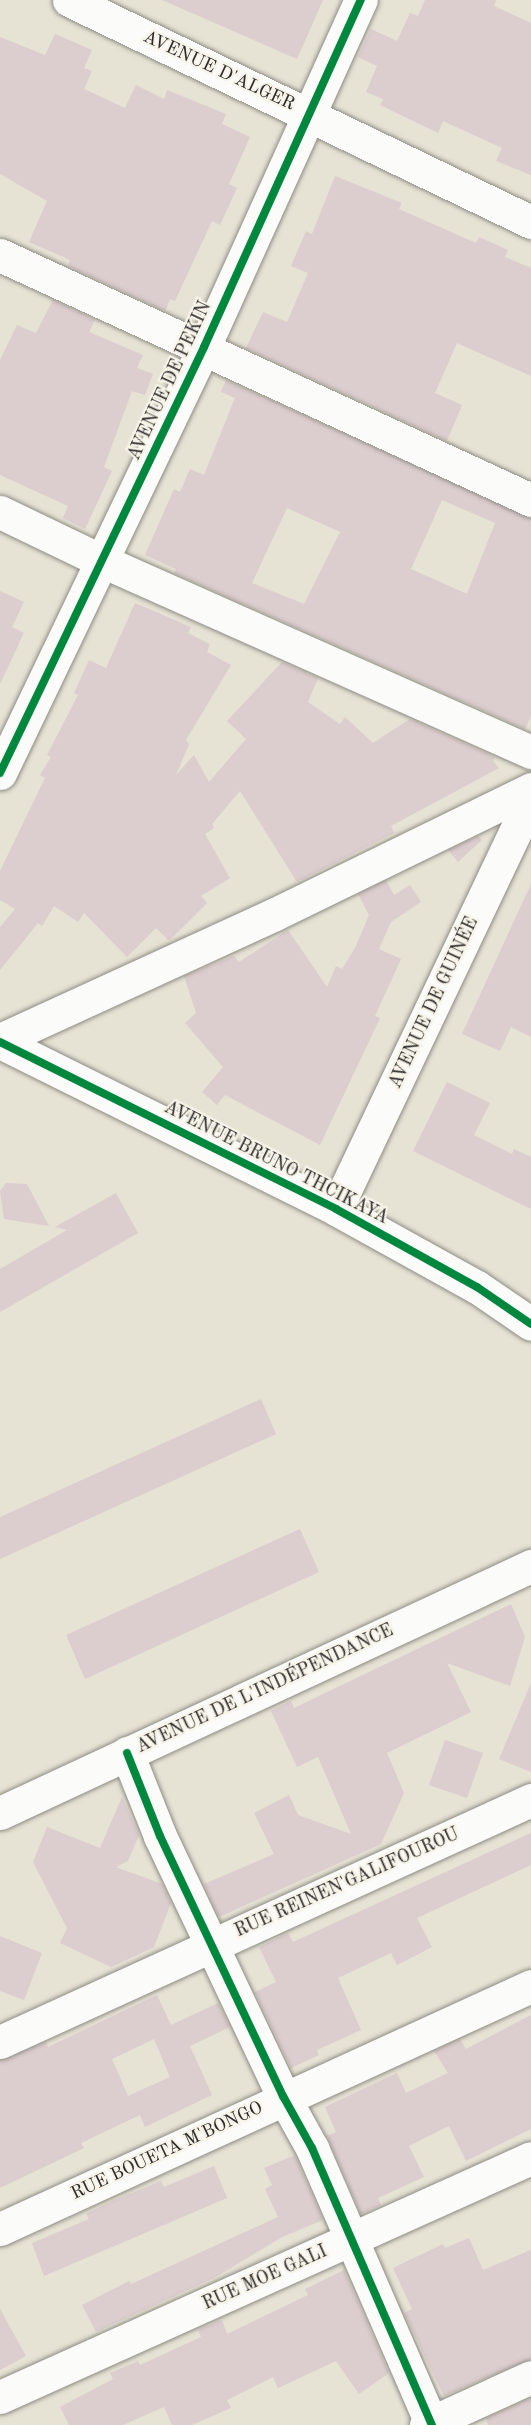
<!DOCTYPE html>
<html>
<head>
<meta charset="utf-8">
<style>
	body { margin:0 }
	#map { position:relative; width:531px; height:2425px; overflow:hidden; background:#e6e2d4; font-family:"Old Standard TT",serif }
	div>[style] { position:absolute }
	.building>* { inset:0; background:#dccdce }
	.roads { filter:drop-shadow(0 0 2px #8e8c85) drop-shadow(0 0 2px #8e8c85) }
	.minor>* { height:33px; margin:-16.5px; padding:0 16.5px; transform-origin:16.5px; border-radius:16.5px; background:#fbfbf9 }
	.cycleway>* { height:8px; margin:-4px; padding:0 4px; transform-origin:4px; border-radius:4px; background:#00873e }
	span { translate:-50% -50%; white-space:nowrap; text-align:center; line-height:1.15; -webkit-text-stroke:4.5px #f7f3e8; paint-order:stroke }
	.street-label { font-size:18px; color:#2b2b2b }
</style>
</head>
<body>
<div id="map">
	<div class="building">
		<i style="clip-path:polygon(162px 0,323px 0,297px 59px)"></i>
		<i style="clip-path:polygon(425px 0,496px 0,494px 6px,531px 23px,531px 175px,496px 161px,502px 148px,443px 121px,438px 133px,380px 105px,383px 99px,366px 92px,377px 66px,358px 57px,371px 29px,397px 41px,410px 13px,418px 16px)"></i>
		<i style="clip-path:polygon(55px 34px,92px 50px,84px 68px,92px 71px,84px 89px,125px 108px,136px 85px,164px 99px,167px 90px,226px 114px,222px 124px,250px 137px,229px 184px,237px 188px,220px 225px,212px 221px,175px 301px,170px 299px,165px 311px,68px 266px,70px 260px,29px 242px,47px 201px,0 174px,0 37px,45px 55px)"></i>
		<i style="clip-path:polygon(335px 176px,402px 203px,399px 209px,476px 243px,479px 237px,508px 250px,505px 257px,531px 268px,531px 376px,457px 343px,435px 393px,462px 405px,447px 441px,246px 348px,263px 312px,287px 322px,308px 273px,291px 266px,306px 231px,312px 234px)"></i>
		<i style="clip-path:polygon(53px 300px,95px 320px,89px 332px,143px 355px,137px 368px,153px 374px,145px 395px,132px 391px,104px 467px,112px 471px,85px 529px,63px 518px,68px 506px,0 475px,0 360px,17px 325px,36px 333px)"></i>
		<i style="clip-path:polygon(evenodd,226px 380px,531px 518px,531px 716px,525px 729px,174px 573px,176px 569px,145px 555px,174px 489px,180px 492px,190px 469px,204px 475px,235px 398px,221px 392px,226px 380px,442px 500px,495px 523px,467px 594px,411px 569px,442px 500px,226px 380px,287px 508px,340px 532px,304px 604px,252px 583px,287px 508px)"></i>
		<i style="clip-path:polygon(0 591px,24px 602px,12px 627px,24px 633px,0 684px)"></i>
		<i style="clip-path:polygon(135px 603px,191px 627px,188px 633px,210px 644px,207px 652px,231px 665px,186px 740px,189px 744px,176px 775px,194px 755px,209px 782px,246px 739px,227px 721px,282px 662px,318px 678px,308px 702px,340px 724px,345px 717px,373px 743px,410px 719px,495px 757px,493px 761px,499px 768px,391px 826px,394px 833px,297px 882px,240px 791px,212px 824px,214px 828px,205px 834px,230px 878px,201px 896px,207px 903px,169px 941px,156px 928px,127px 957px,84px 913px,78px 922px,54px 906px,42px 926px,38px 923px,0 970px,0 927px,15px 909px,0 900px,0 871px,45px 778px,40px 775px,51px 757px,47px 755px,78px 695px,74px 693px,89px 660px,106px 668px)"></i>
		<i style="clip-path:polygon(478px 836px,482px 840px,458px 862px,448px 850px)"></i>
		<i style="clip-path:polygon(386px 880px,394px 895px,410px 885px,421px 902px,391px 922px,379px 949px,401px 959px,375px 1016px,380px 1018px,320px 1145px,225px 1095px,217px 1105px,202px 1092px,223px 1067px,185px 1023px,196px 1013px,184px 976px,234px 956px,239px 962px,288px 930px,327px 987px,336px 966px,342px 969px,356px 946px,369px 915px,358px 894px)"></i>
		<i style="clip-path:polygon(531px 884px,531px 1037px,511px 1027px,500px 1051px,462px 1034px)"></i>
		<i style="clip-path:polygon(447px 1082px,490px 1103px,474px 1135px,512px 1154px,514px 1149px,531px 1157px,531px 1209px,413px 1151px)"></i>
		<i style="clip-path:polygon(6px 1183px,27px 1184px,49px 1226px,4px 1219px,0 1191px)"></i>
		<i style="clip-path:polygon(116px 1193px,138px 1233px,0 1312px,0 1269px,67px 1230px,55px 1227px)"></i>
		<i style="clip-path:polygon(261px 1399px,276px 1434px,0 1559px,0 1517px)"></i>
		<i style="clip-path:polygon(300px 1529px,319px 1572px,85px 1679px,66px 1635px)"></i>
		<i style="clip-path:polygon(511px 1604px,525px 1637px,510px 1686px,447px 1663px,471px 1712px,387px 1753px,404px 1793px,381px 1844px,219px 1917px,204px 1884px,274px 1854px,254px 1813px,289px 1795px,298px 1815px,351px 1834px,318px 1757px,297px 1767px,271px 1711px,291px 1701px,294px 1708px)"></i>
		<i style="clip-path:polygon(531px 1683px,531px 1772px,499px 1759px)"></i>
		<i style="clip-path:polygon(445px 1740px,483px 1753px,467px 1798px,429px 1785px)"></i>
		<i style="clip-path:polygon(122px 1797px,139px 1835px,128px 1861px,116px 1867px,162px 1884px,171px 1903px,154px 1947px,111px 1967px,60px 1943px,67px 1928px,33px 1862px,47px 1827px,100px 1848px)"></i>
		<i style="clip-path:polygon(531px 1833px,531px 1865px,417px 1918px,432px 1947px,397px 1965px,391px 1953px,338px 1978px,361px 2030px,317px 2050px,319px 2055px,291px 2068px,255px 1992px,276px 1982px,259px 1947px,288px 1933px,293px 1942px)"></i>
		<i style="clip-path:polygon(0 1936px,42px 1953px,24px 2000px,0 1991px)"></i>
		<i style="clip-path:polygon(evenodd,157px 1995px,171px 2025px,218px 2003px,230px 2027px,190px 2046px,212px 2095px,145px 2127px,140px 2115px,81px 2143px,84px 2148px,0 2188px,0 2060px,46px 2042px,48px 2047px,157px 1995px,154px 2039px,170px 2077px,128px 2096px,112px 2059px,154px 2039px)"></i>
		<i style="clip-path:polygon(531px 2015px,531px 2129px,466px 2161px,449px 2126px,409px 2146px,424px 2177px,378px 2198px,381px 2205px,361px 2214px,327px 2136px,336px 2132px,325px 2107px,397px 2073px,406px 2093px,448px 2073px,434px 2051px,460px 2039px,466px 2049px)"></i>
		<i style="clip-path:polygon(295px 2155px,323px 2220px,282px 2237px,214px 2278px,96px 2332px,82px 2305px,129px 2281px,131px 2284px,278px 2217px,265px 2189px,272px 2185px,264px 2168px)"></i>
		<i style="clip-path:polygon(214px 2166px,227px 2198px,44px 2276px,32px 2243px,89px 2219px,86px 2214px,110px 2202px,161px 2181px,164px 2187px)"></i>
		<i style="clip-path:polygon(469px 2238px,483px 2270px,531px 2250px,531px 2359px,444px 2396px,404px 2313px,412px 2309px,393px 2268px,443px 2244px,445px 2248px)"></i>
		<i style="clip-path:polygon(344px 2270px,389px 2373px,359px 2394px,336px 2361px,278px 2388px,273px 2377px,227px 2400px,231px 2408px,192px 2425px,172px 2425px,164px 2407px,123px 2425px,69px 2425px,60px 2407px,113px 2379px,110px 2373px,138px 2361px,140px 2365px,201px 2337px,198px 2330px,222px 2320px,227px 2334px,308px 2295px,305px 2289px)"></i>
		<i style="clip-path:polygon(0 2309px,26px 2356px,0 2370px)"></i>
		<i style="clip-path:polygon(531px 2398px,531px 2425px,488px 2425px,486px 2418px)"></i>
	</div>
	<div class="roads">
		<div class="minor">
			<i style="left:69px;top:0;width:513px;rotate:25.67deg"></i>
			<i style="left:0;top:255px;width:585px;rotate:24.77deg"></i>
			<i style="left:0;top:512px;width:113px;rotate:25.7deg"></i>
			<i style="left:102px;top:561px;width:470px;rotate:24deg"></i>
			<i style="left:0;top:773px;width:472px;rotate:-64.4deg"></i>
			<i style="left:204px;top:347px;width:381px;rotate:-65.7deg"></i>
			<i style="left:0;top:1040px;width:302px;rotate:-24.6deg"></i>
			<i style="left:275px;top:914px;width:285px;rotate:-26deg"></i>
			<i style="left:0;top:1042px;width:375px;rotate:26.4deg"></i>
			<i style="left:336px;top:1209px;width:161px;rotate:29deg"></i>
			<i style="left:477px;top:1287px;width:65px;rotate:34.4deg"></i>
			<i style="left:336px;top:1209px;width:455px;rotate:-64.6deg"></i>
			<i style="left:127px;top:1753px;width:89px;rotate:68.3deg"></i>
			<i style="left:160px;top:1836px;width:288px;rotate:64.7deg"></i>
			<i style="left:283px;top:2096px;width:60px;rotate:60.9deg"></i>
			<i style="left:312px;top:2148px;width:302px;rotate:66.6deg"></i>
			<i style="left:0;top:1813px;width:586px;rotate:-24.95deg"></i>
			<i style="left:0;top:2042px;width:584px;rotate:-24.5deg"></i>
			<i style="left:0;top:2229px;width:584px;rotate:-24.59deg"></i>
			<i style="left:0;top:2397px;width:582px;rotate:-24.23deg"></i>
			<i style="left:426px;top:2425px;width:115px;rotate:-24.6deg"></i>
		</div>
	</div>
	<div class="cycleway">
		<i style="left:0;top:773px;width:472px;rotate:-64.4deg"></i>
		<i style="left:204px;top:347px;width:381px;rotate:-65.7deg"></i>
		<i style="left:0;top:1042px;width:375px;rotate:26.4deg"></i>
		<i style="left:336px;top:1209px;width:161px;rotate:29deg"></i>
		<i style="left:477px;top:1287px;width:65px;rotate:34.4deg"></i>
		<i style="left:127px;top:1753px;width:89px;rotate:68.3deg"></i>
		<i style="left:160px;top:1836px;width:288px;rotate:64.7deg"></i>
		<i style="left:283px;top:2096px;width:60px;rotate:60.9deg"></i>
		<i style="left:312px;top:2148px;width:302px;rotate:66.6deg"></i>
	</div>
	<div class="street-label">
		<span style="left:219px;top:71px;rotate:25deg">AVENUE D'ALGER</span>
		<span style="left:170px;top:381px;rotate:-65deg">AVENUE DE PEKIN</span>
		<span style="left:434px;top:1003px;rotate:-65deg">AVENUE DE GUINÉE</span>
		<span style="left:276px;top:1163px;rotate:27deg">AVENUE BRUNO THCIKAYA</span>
		<span style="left:265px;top:1689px;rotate:-25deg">AVENUE DE L'INDÉPENDANCE</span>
		<span style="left:347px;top:1883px;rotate:-24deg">RUE REINEN'GALIFOUROU</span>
		<span style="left:167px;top:2151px;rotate:-25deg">RUE BOUETA M'BONGO</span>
		<span style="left:265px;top:2278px;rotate:-24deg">RUE MOE GALI</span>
	</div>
</div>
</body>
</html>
